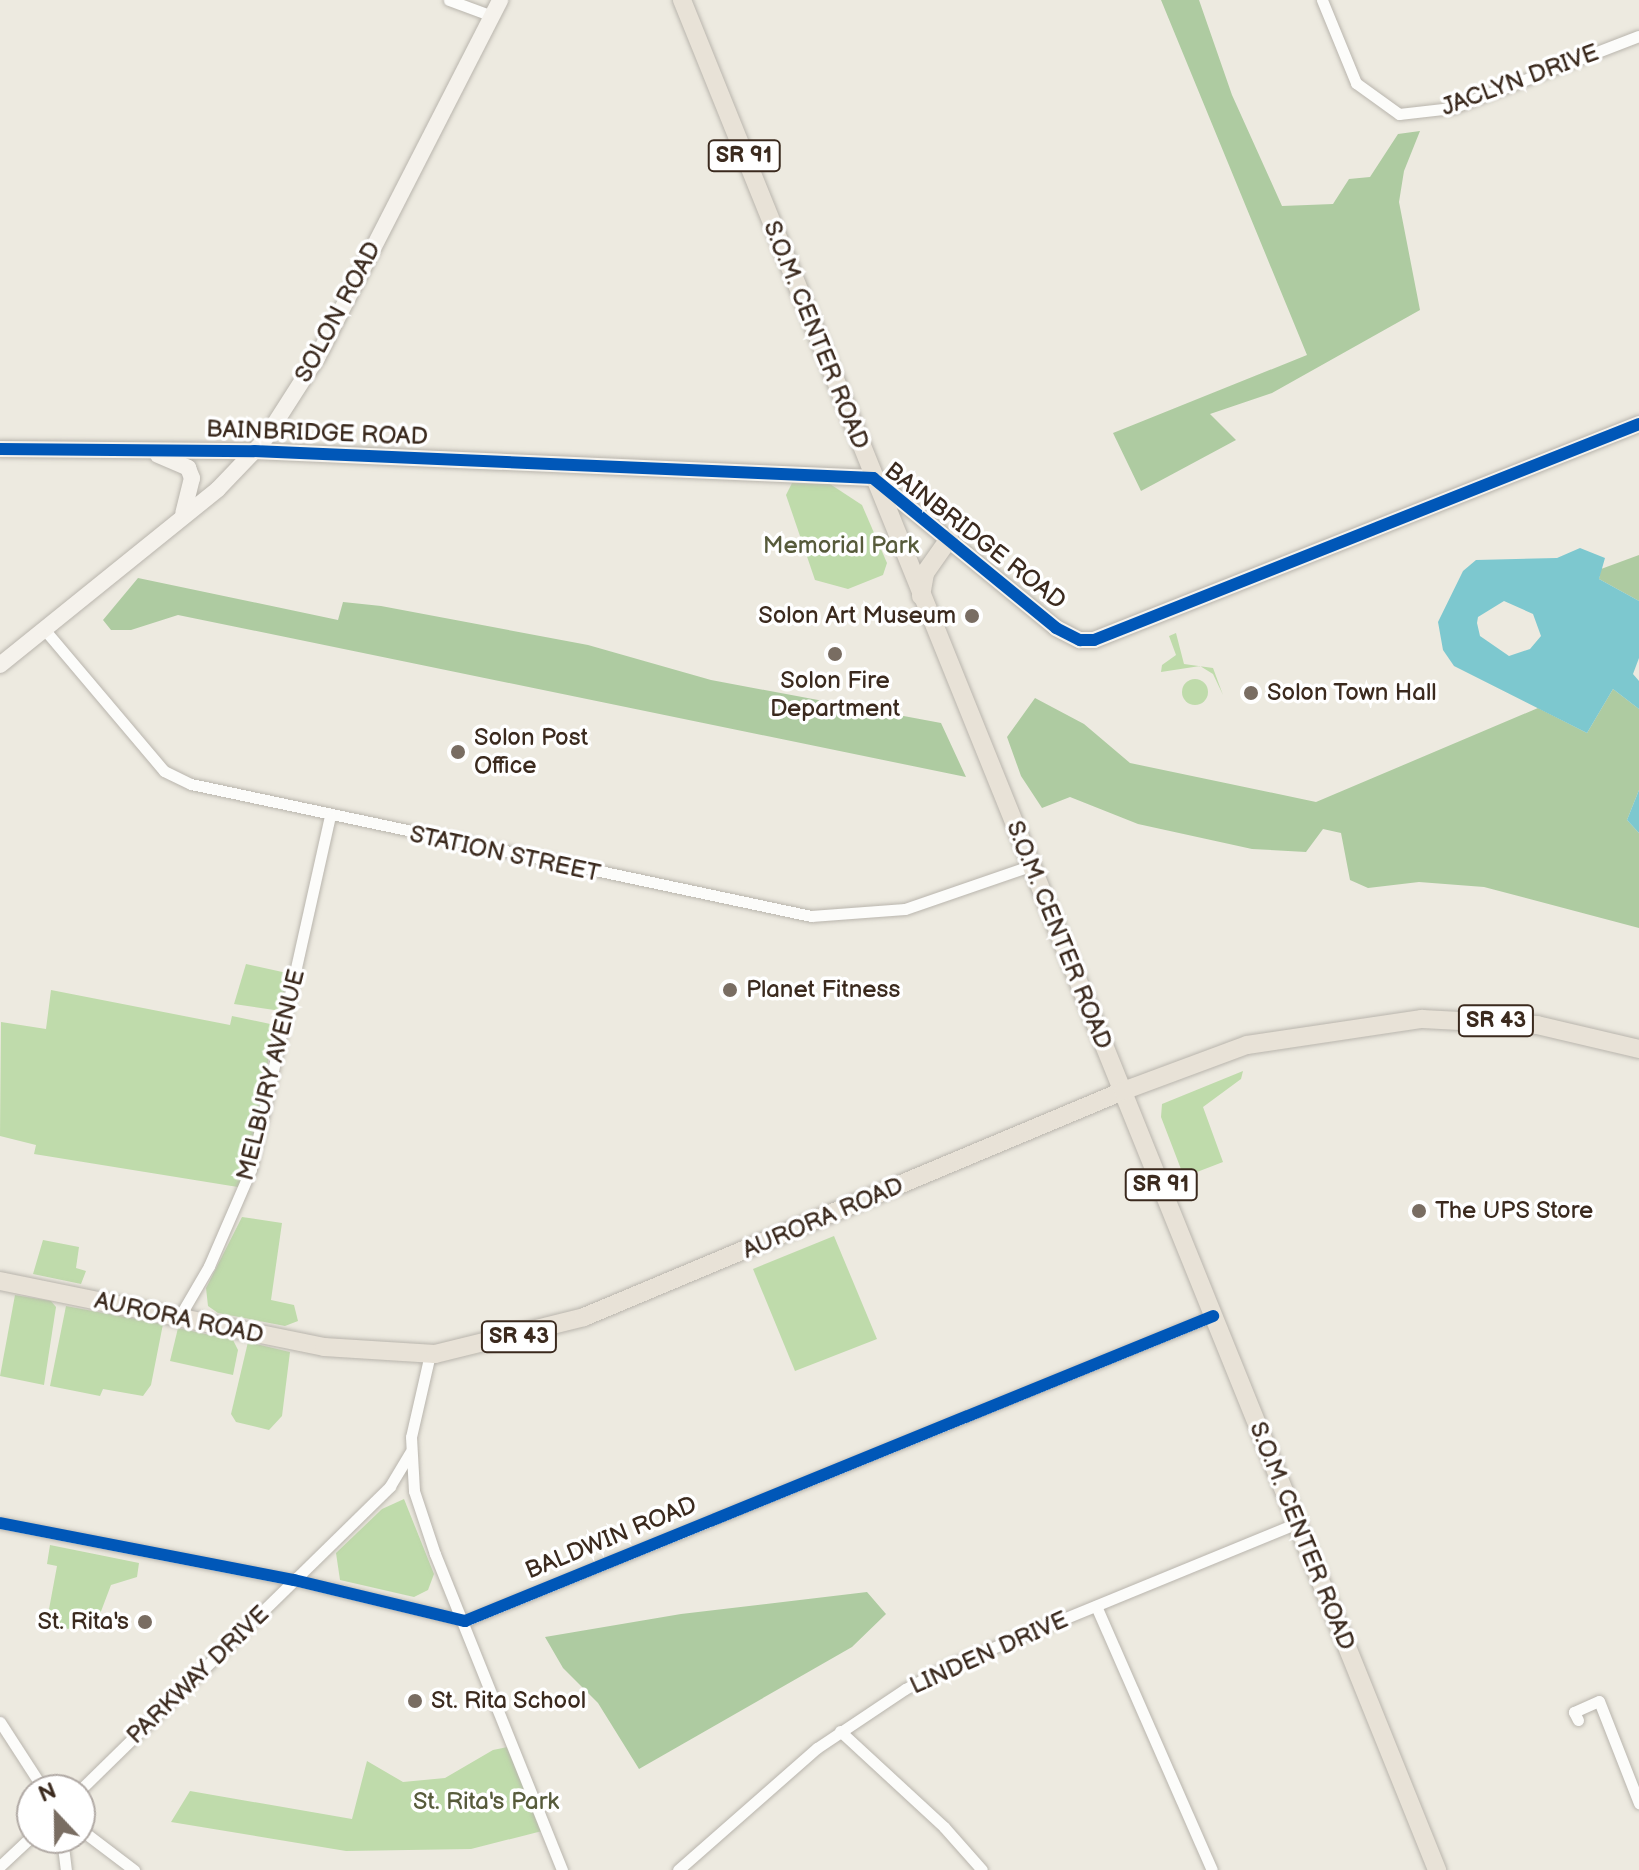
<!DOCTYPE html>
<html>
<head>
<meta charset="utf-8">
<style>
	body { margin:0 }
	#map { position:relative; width:1639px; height:1870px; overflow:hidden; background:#edeae0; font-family:"Balsamiq Sans",sans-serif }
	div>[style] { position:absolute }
	.green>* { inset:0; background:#bfdbab }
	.round { border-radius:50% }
	.forest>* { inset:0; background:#aecba1 }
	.water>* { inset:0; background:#7dc8cf }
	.roads { filter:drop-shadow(0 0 2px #b9b5ad) drop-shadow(0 0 2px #b9b5ad) }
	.street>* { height:11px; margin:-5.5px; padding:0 5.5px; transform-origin:5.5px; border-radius:5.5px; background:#fcfcfa }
	.secondary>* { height:16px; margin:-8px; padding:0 8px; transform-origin:8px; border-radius:8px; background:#f5f2ec }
	.primary>* { height:18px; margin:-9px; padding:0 9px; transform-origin:9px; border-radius:9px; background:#e8e2d7 }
	.cycleway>* { height:12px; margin:-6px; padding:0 6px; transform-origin:6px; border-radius:6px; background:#0057b8 }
	.dots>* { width:22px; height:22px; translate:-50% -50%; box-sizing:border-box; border:4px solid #fff; border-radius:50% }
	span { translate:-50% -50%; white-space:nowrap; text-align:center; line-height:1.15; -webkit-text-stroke:7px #fff; paint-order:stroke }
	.shield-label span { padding:2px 6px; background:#fff; border:2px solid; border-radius:6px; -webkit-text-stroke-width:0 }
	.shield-label { font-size:22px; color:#3b2a1e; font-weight:700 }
	.street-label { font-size:24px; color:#3b2a1e }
	.park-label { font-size:24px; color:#575b3b }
	.poi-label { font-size:24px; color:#3b2a1e }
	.right { translate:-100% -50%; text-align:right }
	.left { translate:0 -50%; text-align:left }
	.north { position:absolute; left:16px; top:1774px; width:80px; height:80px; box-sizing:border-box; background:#fff; border:2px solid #b1aaa5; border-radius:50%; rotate:338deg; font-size:22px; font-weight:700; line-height:32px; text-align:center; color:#3b2a1e }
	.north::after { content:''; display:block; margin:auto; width:28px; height:36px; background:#796d62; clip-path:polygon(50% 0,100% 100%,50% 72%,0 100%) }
</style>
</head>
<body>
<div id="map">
	<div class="green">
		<i style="clip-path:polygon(792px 483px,830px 484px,862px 505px,887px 563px,883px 575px,848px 589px,815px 580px,786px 495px)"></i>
		<i style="clip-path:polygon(1176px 633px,1184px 664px,1213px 668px,1223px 695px,1213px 674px,1200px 666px,1161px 672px,1162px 665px,1176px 655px,1169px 636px)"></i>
		<i class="round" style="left:1182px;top:679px;width:26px;height:26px"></i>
		<i style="clip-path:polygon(246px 964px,287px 973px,281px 1011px,234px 1004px)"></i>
		<i style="clip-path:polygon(51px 990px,230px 1025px,232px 1016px,275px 1025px,244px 1188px,34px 1154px,36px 1145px,0 1136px,1px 1022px,46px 1029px)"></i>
		<i style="clip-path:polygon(1243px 1071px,1241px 1079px,1203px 1107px,1223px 1162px,1184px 1177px,1161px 1117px,1162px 1104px)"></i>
		<i style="clip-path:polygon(242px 1217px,282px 1223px,271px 1300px,294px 1305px,298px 1321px,285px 1326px,218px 1313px,208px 1306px,206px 1288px)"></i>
		<i style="clip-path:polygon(834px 1236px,877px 1339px,795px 1371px,753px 1269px)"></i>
		<i style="clip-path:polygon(43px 1240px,79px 1247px,76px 1268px,86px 1271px,81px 1284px,33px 1274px)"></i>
		<i style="clip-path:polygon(15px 1295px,51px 1301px,56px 1307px,44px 1385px,0 1376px)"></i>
		<i style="clip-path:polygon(66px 1306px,163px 1324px,151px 1385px,143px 1396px,103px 1389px,100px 1396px,50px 1386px)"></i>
		<i style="clip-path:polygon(178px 1328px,233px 1340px,238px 1350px,233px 1375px,170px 1361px)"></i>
		<i style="clip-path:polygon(248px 1342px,290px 1352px,282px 1416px,269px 1430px,236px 1422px,231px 1414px)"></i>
		<i style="clip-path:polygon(404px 1499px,434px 1574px,428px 1590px,414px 1597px,340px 1580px,336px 1553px,382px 1509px)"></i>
		<i style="clip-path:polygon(50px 1545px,139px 1563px,137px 1577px,111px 1585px,100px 1614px,68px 1629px,47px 1620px,57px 1566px,47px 1564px)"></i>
		<i style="clip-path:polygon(512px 1746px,546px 1830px,471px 1849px,346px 1851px,171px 1822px,190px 1791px,352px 1819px,367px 1761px,403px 1782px,445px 1778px,493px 1750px)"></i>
	</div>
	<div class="forest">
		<i style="clip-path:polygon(1161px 0,1199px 0,1232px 95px,1282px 206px,1333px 204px,1349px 179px,1370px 177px,1398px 134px,1420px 131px,1404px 171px,1399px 202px,1420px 310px,1272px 393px,1210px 414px,1236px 440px,1141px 491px,1113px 433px,1307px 355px)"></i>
		<i style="clip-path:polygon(1639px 555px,1639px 601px,1599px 579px,1601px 569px)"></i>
		<i style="clip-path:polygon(138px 578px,338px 620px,343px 602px,381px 606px,588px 645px,711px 680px,941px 723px,966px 777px,178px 615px,131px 630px,111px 630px,103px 620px)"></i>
		<i style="clip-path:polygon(1613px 689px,1639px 709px,1639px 790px,1627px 820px,1639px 833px,1639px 928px,1484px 887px,1419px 882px,1368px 888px,1350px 880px,1341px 833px,1323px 829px,1306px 852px,1252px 849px,1138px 824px,1070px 797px,1042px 808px,1021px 776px,1007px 737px,1035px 698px,1084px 724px,1130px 763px,1316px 802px,1538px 708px,1587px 733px)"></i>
		<i style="clip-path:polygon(867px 1592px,886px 1614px,852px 1647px,639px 1769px,598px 1703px,563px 1668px,545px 1637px,681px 1614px)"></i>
	</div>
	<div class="water">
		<i style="clip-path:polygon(evenodd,1580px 548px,1605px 558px,1599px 579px,1639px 601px,1639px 658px,1633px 674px,1639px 681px,1639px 709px,1613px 689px,1587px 733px,1454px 666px,1443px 650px,1438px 622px,1463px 571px,1476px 560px,1557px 558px,1580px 548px,1504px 601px,1533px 614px,1541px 636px,1530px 649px,1509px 656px,1480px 636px,1477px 623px,1478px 617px,1504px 601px)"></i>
		<i style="clip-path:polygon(1639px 790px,1639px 833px,1627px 820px)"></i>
	</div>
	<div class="roads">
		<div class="street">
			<i style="left:449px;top:0;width:46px;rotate:20.4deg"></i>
			<i style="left:1322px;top:0;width:90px;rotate:67.7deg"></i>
			<i style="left:1356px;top:83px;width:53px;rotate:35.8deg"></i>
			<i style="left:1399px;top:114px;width:53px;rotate:-6.5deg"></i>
			<i style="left:1452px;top:108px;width:200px;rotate:-21.1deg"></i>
			<i style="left:44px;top:629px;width:186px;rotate:49.8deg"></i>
			<i style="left:164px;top:771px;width:30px;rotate:26deg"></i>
			<i style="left:191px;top:784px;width:634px;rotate:12.02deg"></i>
			<i style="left:811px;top:916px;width:94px;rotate:-4.3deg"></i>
			<i style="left:905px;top:909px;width:132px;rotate:-19deg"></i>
			<i style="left:177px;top:1321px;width:64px;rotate:-59.8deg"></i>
			<i style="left:209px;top:1266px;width:106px;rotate:-66.6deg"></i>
			<i style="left:251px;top:1169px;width:361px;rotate:-77.4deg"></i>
			<i style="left:430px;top:1354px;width:85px;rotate:102.9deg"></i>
			<i style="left:411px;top:1437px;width:54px;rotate:86.8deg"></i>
			<i style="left:414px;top:1491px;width:66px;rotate:71.6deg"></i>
			<i style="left:435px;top:1554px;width:341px;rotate:68.1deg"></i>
			<i style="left:0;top:1523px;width:299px;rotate:11deg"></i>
			<i style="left:294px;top:1580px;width:176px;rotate:13.5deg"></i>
			<i style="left:465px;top:1621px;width:808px;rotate:-22.18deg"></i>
			<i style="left:1096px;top:1606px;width:288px;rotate:66.3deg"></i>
			<i style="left:1578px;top:1720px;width:9px;rotate:-117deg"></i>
			<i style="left:1574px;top:1712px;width:27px;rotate:-24deg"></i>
			<i style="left:1599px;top:1701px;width:110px;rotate:68.6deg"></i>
			<i style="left:0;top:1722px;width:81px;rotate:57.1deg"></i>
			<i style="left:840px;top:1731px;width:142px;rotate:42.7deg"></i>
			<i style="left:944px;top:1827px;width:57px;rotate:48.5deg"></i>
			<i style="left:80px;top:1790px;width:434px;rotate:-44.4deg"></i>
			<i style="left:390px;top:1486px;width:39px;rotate:-59deg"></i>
			<i style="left:80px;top:1829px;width:68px;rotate:37.2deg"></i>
			<i style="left:62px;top:1838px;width:32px;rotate:83deg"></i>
			<i style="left:0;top:1866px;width:44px;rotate:-43.2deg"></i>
			<i style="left:678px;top:1870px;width:185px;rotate:-41.3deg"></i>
			<i style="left:817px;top:1748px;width:106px;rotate:-33.8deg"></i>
			<i style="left:905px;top:1689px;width:52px;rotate:-27.6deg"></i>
			<i style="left:951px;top:1665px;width:375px;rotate:-22.3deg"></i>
		</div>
		<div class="secondary">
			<i style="left:0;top:449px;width:254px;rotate:0.5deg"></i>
			<i style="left:254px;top:451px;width:620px;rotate:2.5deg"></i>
			<i style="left:873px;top:478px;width:237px;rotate:39.3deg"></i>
			<i style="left:1056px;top:628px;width:27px;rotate:27deg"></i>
			<i style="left:1080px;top:640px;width:14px"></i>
			<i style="left:1094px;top:640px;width:586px;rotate:-21.62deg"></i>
			<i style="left:158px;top:455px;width:33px;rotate:23deg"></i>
			<i style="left:188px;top:468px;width:11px;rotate:68deg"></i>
			<i style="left:192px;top:478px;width:36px;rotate:104deg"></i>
			<i style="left:0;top:665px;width:280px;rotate:-38.9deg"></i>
			<i style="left:218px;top:489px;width:65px;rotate:-46.2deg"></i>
			<i style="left:263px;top:442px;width:102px;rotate:-57.4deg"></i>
			<i style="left:318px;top:356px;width:400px;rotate:-62.9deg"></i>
		</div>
		<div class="primary">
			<i style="left:682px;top:0;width:2017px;rotate:68.01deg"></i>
			<i style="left:921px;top:596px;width:23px;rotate:-80deg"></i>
			<i style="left:925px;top:573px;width:42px;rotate:-54.8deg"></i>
			<i style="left:0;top:1281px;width:331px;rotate:11.5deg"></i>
			<i style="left:324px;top:1347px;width:111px;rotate:3.6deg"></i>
			<i style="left:435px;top:1354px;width:154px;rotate:-13.9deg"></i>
			<i style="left:584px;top:1317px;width:584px;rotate:-22.75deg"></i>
			<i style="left:1123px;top:1091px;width:132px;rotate:-20.4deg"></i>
			<i style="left:1247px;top:1045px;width:177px;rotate:-8.5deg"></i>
			<i style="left:1422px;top:1019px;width:115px;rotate:3deg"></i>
			<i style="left:1537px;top:1025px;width:105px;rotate:13.2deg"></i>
		</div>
	</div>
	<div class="cycleway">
		<i style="left:0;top:449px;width:254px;rotate:0.5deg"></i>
		<i style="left:254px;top:451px;width:620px;rotate:2.5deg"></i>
		<i style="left:873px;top:478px;width:237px;rotate:39.3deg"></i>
		<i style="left:1056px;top:628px;width:27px;rotate:27deg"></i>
		<i style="left:1080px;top:640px;width:14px"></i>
		<i style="left:1094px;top:640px;width:586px;rotate:-21.62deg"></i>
		<i style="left:0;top:1523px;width:299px;rotate:11deg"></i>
		<i style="left:294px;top:1580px;width:176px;rotate:13.5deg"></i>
		<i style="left:465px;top:1621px;width:808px;rotate:-22.18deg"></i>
	</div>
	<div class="dots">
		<i style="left:972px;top:616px;background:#796d62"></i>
		<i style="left:835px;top:654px;background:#796d62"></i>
		<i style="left:1251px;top:693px;background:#796d62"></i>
		<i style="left:458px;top:752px;background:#796d62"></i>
		<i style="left:730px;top:990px;background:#796d62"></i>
		<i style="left:1419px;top:1211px;background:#796d62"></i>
		<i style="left:145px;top:1622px;background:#796d62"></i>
		<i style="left:415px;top:1701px;background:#796d62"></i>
	</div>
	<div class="shield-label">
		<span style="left:744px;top:156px">SR 91</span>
		<span style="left:1496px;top:1021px">SR 43</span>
		<span style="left:1161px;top:1185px">SR 91</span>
		<span style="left:519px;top:1337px">SR 43</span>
	</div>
	<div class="street-label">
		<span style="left:1520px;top:80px;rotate:-20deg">JACLYN DRIVE</span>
		<span style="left:338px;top:312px;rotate:-62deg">SOLON ROAD</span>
		<span style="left:816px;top:335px;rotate:68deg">S.O.M. CENTER ROAD</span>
		<span style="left:317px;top:433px;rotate:2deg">BAINBRIDGE ROAD</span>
		<span style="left:975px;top:536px;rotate:38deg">BAINBRIDGE ROAD</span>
		<span style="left:505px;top:854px;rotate:12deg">STATION STREET</span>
		<span style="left:1059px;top:935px;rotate:68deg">S.O.M. CENTER ROAD</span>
		<span style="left:271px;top:1075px;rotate:-76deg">MELBURY AVENUE</span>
		<span style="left:823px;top:1218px;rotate:-23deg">AURORA ROAD</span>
		<span style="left:179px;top:1318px;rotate:12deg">AURORA ROAD</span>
		<span style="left:1302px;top:1536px;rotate:68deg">S.O.M. CENTER ROAD</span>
		<span style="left:611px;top:1538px;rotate:-22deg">BALDWIN ROAD</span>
		<span style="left:989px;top:1653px;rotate:-24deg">LINDEN DRIVE</span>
		<span style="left:198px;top:1675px;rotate:-44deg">PARKWAY DRIVE</span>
	</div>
	<div class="park-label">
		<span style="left:841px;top:546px">Memorial Park</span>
		<span style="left:486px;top:1802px">St. Rita's Park</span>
	</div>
	<div class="poi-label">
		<span class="right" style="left:956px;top:616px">Solon Art Museum</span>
		<span style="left:835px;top:695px">Solon Fire<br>Department</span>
		<span class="left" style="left:1267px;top:693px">Solon Town Hall</span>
		<span class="left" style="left:474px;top:752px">Solon Post<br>Office</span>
		<span class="left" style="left:746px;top:990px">Planet Fitness</span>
		<span class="left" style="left:1435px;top:1211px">The UPS Store</span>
		<span class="right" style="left:129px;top:1622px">St. Rita's</span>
		<span class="left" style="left:431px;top:1701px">St. Rita School</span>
	</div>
	<div class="north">N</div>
</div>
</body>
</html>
